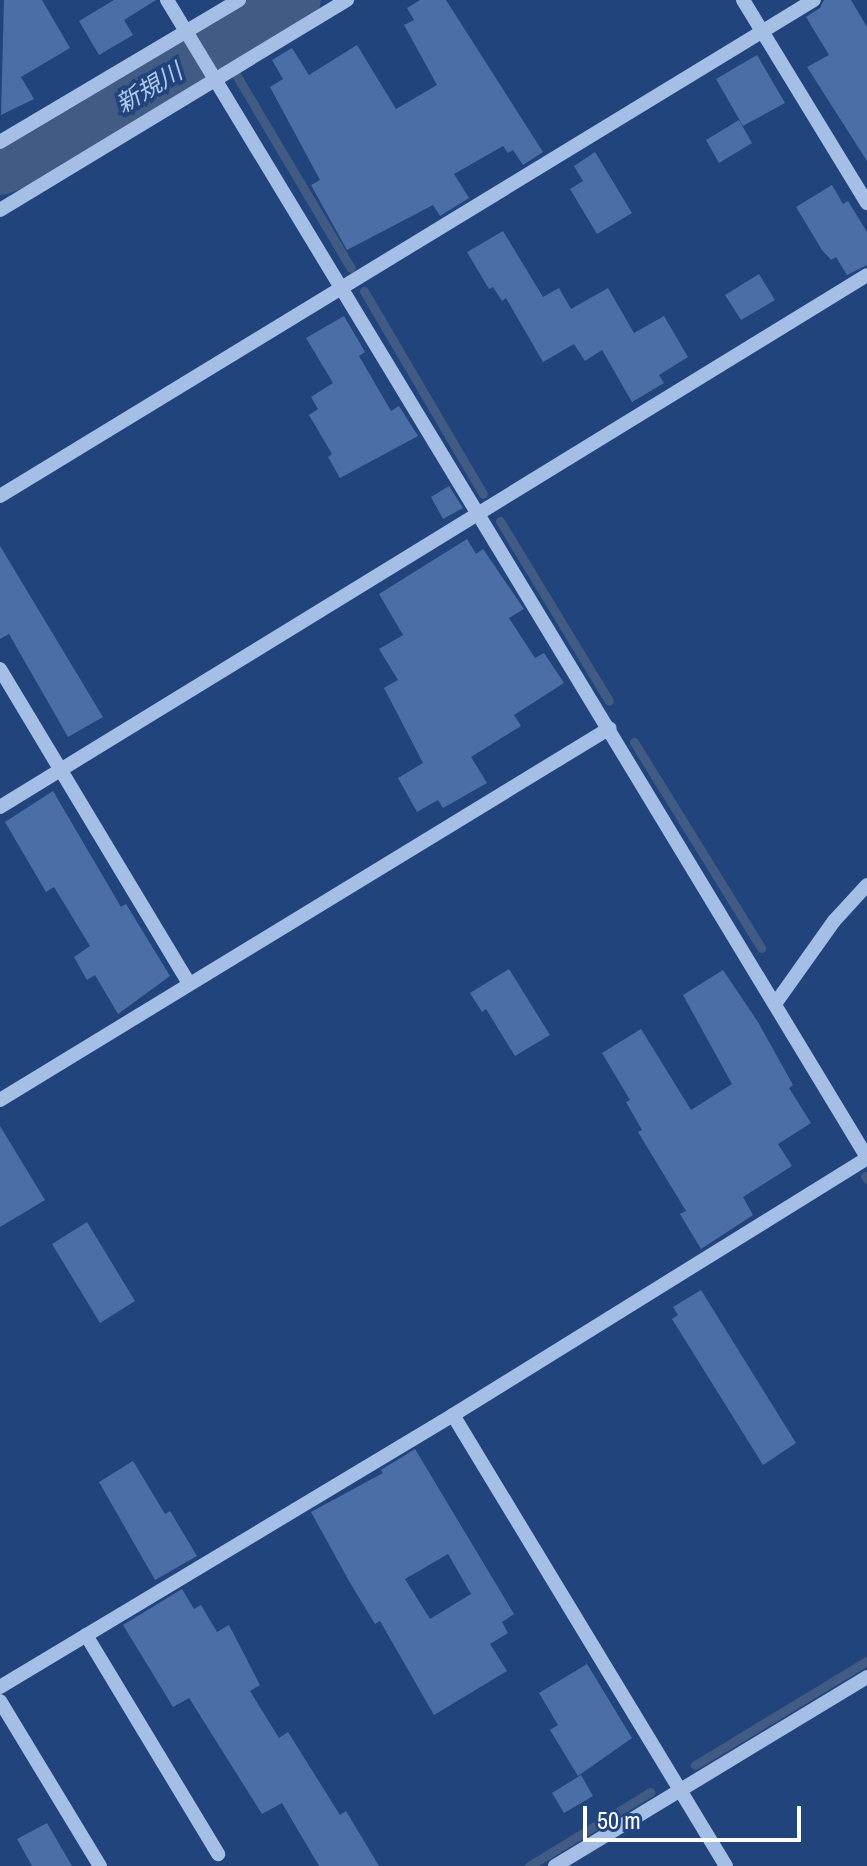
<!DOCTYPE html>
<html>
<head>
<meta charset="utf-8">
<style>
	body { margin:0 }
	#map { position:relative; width:867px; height:1866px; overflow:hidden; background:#22447c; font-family:"Archivo Narrow","Noto Sans JP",sans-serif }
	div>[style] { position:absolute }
	.stream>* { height:9px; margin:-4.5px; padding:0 4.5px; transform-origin:4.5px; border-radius:4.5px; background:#425b84 }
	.river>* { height:52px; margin:-26px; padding:0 26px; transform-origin:26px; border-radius:26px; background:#425b84 }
	.building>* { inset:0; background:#4a6ea5 }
	.minor>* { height:14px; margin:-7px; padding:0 7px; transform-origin:7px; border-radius:7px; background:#a4bee6 }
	span { translate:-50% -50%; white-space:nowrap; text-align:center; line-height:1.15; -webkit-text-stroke:7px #22447c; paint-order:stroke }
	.water-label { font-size:24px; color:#b0c8ee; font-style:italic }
	.scale { position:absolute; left:583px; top:1806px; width:218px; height:36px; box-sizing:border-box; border:4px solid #fff; border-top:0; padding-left:10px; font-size:24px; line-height:28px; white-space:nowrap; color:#fff; -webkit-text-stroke:6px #22447c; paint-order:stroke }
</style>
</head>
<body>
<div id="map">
	<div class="stream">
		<i style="left:219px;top:46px;width:258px;rotate:59.3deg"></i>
		<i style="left:364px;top:291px;width:235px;rotate:59.6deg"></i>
		<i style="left:500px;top:521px;width:210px;rotate:58.8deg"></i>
		<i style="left:634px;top:742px;width:242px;rotate:58.3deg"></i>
		<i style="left:865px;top:1176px;width:4px;rotate:56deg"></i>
		<i style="left:695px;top:1765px;width:201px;rotate:-31.2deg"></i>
		<i style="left:529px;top:1866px;width:142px;rotate:-31.4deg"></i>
	</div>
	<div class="river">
		<i style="left:0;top:169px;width:47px;rotate:-21.1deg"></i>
		<i style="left:44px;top:152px;width:293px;rotate:-31.2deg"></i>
	</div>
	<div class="building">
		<i style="clip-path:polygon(4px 0,42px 0,70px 48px,21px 77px,34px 99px,1px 115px)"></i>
		<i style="clip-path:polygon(114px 0,156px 0,124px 20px,133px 35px,99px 55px,79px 21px)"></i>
		<i style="clip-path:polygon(420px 0,446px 0,543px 152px,523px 165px,513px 150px,508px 153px,503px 146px,454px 174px,469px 198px,440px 216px,433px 205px,347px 250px,311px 185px,320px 180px,270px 87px,283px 79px,272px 60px,292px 48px,309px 75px,357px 45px,396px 109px,437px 85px,404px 25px,414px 20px,407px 8px)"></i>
		<i style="clip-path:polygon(824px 0,851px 0,867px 27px,867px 161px,807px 67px,829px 55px,806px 17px,820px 8px)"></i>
		<i style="clip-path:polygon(757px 55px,785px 103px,743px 126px,716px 79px)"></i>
		<i style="clip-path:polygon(739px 120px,752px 143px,719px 163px,706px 140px)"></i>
		<i style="clip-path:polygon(595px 152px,632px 213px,597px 234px,570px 189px,583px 181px,574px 166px)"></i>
		<i style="clip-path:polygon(832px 185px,843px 204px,848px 201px,867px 232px,867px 265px,847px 275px,836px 257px,831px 260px,822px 250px,796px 207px)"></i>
		<i style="clip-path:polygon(503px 231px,543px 297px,559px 288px,571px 309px,608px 288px,634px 333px,664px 316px,688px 357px,659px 375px,664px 383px,632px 402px,602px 350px,585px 361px,574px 344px,543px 362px,506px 298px,502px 301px,493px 287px,489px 289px,467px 252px)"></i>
		<i style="clip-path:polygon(759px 274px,775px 300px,741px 320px,725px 295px)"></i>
		<i style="clip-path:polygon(344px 316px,365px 352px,359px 356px,391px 411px,399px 406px,418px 436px,340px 478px,328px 457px,332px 454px,309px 415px,318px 409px,311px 397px,333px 383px,306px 338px)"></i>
		<i style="clip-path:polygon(449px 486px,463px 508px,443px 519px,431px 497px)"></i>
		<i style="clip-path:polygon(467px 539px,476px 554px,483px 549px,524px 609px,509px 618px,535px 658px,544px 653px,564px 683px,514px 715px,521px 726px,471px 757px,487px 783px,443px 808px,438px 800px,417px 812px,398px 778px,423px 763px,384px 688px,398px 680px,379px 649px,403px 635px,379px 594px)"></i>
		<i style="clip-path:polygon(0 546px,103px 717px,68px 737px,9px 634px,0 639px)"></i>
		<i style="clip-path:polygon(53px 791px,121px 907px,126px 904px,170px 976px,118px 1014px,95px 975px,87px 980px,74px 957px,90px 946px,54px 887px,46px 892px,5px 822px)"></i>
		<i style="clip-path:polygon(509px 969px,550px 1035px,515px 1056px,486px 1009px,482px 1012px,470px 993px)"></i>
		<i style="clip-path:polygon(723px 970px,758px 1022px,793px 1085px,789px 1088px,811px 1123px,778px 1144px,792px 1166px,743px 1197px,753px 1215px,701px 1249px,680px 1214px,686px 1211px,638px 1132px,642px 1130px,626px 1102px,630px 1100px,602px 1053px,641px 1029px,691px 1110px,732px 1084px,683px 995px)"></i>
		<i style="clip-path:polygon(0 1126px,45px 1200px,0 1227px)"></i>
		<i style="clip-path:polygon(87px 1222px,135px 1301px,100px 1323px,52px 1244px)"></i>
		<i style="clip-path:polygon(701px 1290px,796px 1443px,763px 1465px,672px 1319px,678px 1315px,673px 1307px)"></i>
		<i style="clip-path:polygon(evenodd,415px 1449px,514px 1614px,502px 1622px,508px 1633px,490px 1644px,507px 1671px,434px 1715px,380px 1621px,375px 1624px,349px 1581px,311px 1512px,383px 1473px,381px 1470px,415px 1449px,448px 1554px,471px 1594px,430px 1619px,405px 1579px,448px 1554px)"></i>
		<i style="clip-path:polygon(133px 1461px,165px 1514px,170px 1511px,197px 1556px,155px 1580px,99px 1482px)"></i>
		<i style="clip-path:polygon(182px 1589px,194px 1609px,201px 1605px,217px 1632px,229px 1625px,260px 1685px,250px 1691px,279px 1738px,288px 1732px,340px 1815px,346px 1811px,379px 1866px,319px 1866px,282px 1803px,262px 1814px,189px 1698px,173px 1707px,123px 1625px)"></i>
		<i style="clip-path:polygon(587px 1664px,632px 1738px,578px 1776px,550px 1730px,558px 1725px,539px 1693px)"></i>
		<i style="clip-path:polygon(581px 1775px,593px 1796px,564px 1813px,552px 1793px)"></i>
		<i style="clip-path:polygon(47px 1823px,72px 1866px,32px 1866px,17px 1839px)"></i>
	</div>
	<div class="minor">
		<i style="left:167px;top:0;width:1352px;rotate:58.83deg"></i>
		<i style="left:743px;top:0;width:238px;rotate:58.6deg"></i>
		<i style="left:0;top:142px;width:278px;rotate:-30.7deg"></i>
		<i style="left:0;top:210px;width:406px;rotate:-31.2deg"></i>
		<i style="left:0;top:496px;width:953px;rotate:-31.36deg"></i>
		<i style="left:0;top:669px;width:366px;rotate:59deg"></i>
		<i style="left:0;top:807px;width:1017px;rotate:-31.53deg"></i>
		<i style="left:775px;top:1004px;width:102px;rotate:-54.6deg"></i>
		<i style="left:834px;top:921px;width:49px;rotate:-47.5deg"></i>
		<i style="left:0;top:1100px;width:714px;rotate:-31.38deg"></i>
		<i style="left:453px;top:1415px;width:527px;rotate:58.81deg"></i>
		<i style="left:86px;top:1635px;width:256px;rotate:58.9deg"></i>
		<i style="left:0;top:1687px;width:528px;rotate:-30.98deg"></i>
		<i style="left:453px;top:1415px;width:487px;rotate:-31.8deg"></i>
		<i style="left:0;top:1701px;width:193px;rotate:58.8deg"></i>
		<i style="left:555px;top:1866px;width:365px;rotate:-31.2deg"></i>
	</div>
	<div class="water-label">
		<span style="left:149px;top:88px;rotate:-31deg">新規川</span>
	</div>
	<div class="scale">50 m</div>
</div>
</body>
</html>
